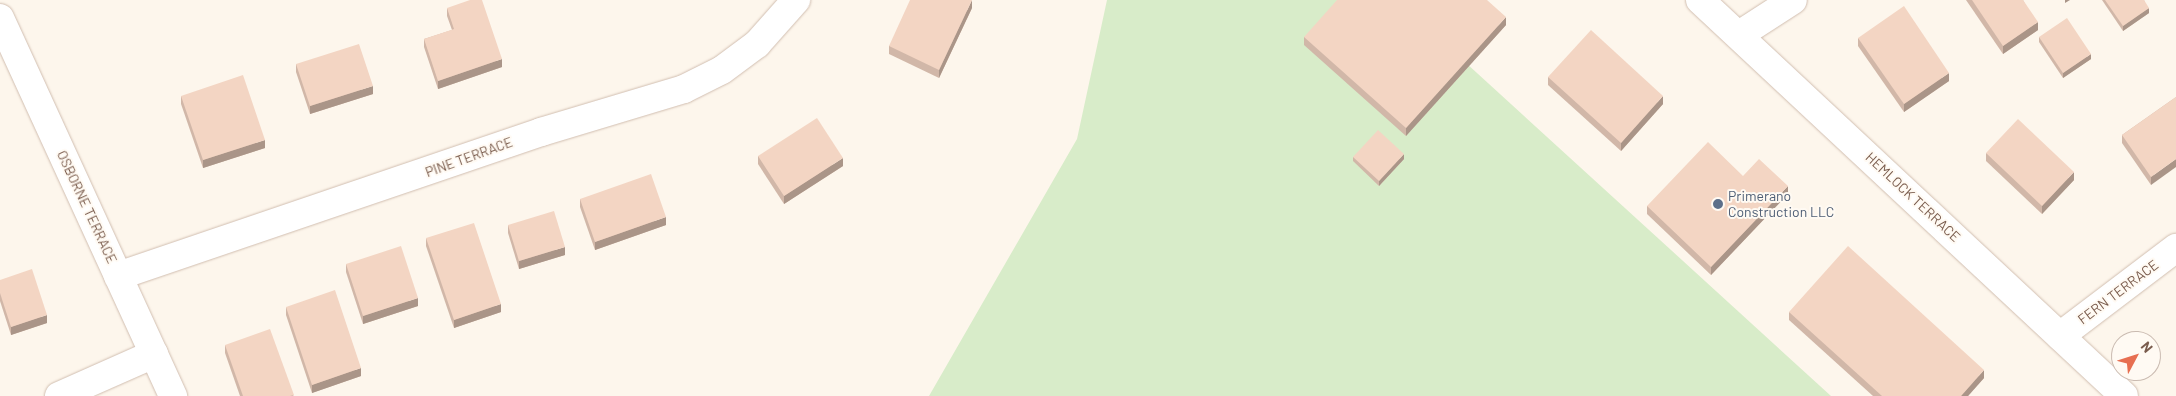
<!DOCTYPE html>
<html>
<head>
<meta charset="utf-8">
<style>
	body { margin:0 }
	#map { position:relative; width:2176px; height:396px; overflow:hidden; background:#fdf6ec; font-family:Barlow,sans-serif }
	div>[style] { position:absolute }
	.green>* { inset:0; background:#d8ecc9 }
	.roads { filter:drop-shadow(0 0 1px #d1beb0) drop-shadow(0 0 1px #d1beb0) }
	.street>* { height:28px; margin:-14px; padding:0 14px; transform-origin:14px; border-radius:14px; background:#fff }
	.secondary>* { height:28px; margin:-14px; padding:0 14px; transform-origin:14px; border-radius:14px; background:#fff }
	.wall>* { inset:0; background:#d1b7a8 }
	.shaded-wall>* { inset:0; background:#aa9588 }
	.building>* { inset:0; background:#f3d5c3 }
	.dots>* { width:14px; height:14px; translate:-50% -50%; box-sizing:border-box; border:2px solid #fffaf3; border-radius:50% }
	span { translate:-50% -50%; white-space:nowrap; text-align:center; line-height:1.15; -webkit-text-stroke:4px #fffaf3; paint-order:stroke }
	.street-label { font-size:14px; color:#7a5c4d }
	.service-label { font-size:14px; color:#4e5e75 }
	.left { translate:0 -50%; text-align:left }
	.north { position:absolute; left:2111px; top:331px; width:50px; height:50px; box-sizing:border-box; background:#fffaf3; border:1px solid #cabbb1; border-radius:50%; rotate:50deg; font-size:14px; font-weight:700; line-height:20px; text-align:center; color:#7a5c4d }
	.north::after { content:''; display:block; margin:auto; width:18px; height:22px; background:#e76f51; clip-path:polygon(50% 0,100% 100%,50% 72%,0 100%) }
</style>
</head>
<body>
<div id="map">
	<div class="green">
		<i style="clip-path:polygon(1107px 0,1397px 0,1831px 396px,929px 396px,1077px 139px)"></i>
	</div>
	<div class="roads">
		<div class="street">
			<i style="left:1700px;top:0;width:580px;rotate:43.04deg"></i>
			<i style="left:1739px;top:35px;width:64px;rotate:-32.9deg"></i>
			<i style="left:118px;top:276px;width:447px;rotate:-18.8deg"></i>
			<i style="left:541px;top:132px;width:149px;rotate:-16.7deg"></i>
			<i style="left:684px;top:89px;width:42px;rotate:-26.6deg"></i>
			<i style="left:722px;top:70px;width:44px;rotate:-36.6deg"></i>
			<i style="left:757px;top:44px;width:59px;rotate:-48.4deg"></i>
			<i style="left:2060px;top:336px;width:146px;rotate:-37.2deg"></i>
			<i style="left:59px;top:396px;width:104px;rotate:-23.9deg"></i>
		</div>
		<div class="secondary">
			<i style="left:0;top:18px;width:416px;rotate:65.4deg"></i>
		</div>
	</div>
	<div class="wall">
		<i style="clip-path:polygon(1966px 0,2023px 0,2038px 30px,2003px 54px)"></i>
		<i style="clip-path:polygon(2102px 0,2144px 0,2149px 13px,2123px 31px)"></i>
		<i style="clip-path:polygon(447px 8px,502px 67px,438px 89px,424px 47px,424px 39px,452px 30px,447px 16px)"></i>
		<i style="clip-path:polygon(972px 8px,939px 78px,889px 54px,889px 46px)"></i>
		<i style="clip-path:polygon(1506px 25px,1406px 136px,1304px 45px,1304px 37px)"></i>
		<i style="clip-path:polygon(2039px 37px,2091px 59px,2063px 78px,2039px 42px)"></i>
		<i style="clip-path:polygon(1858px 38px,1949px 81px,1904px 112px,1858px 46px)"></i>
		<i style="clip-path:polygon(296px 64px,373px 94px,310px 114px,296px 72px)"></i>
		<i style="clip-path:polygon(1548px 77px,1663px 104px,1621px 151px,1548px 85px)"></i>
		<i style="clip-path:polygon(181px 96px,265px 148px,203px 168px,181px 104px)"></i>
		<i style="clip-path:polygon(2176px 97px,2151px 185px,2122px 143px,2122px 135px)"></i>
		<i style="clip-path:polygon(1986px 153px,2074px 180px,2042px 214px,1986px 161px)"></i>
		<i style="clip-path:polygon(758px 156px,843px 166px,784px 204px,758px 164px)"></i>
		<i style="clip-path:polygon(1353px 157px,1404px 159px,1379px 186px,1353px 161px)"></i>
		<i style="clip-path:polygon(1788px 194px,1711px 275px,1647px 214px,1647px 206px)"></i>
		<i style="clip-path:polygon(580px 199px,666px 225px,595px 250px,580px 207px)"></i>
		<i style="clip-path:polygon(508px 225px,565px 255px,519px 269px,508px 233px)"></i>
		<i style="clip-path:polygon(426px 238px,501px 312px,454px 328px,426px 246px)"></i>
		<i style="clip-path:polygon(346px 264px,418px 306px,363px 324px,346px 272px)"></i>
		<i style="clip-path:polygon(0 280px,47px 323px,11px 335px,0 301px)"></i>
		<i style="clip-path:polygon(286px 307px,361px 376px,312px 393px,286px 315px)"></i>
		<i style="clip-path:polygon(1789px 312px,1984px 378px,1968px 396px,1873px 396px,1789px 320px)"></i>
		<i style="clip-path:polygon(225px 345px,294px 396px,240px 396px,225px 353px)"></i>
	</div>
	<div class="shaded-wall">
		<i style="clip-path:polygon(972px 0,972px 8px,939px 78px,939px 70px)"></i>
		<i style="clip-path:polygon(2065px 0,2070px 0,2065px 3px)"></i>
		<i style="clip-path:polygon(2149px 8px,2149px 13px,2123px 31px,2123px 26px)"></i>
		<i style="clip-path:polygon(1506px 17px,1506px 25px,1406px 136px,1406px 128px)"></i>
		<i style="clip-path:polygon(2038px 22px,2038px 30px,2003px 54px,2003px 46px)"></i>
		<i style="clip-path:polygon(2091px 54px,2091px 59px,2063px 78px,2063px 73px)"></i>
		<i style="clip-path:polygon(502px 59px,502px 67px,438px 89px,438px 81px)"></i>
		<i style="clip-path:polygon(1949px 73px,1949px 81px,1904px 112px,1904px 104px)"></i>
		<i style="clip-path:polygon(373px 86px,373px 94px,310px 114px,310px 106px)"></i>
		<i style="clip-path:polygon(1663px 96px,1663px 104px,1621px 151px,1621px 143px)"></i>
		<i style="clip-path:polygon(265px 140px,265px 148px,203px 168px,203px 160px)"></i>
		<i style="clip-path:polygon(1404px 154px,1404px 159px,1379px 186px,1379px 181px)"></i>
		<i style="clip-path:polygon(843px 158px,843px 166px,784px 204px,784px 196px)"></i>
		<i style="clip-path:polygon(2176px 159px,2176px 167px,2151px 185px,2151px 177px)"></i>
		<i style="clip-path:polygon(2074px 172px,2074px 180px,2042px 214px,2042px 206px)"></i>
		<i style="clip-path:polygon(1788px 186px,1788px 194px,1711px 275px,1711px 267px)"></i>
		<i style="clip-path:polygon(666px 217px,666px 225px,595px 250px,595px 242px)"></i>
		<i style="clip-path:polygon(565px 247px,565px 255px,519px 269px,519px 261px)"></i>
		<i style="clip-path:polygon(418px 298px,418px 306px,363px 324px,363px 316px)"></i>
		<i style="clip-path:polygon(501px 304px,501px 312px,454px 328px,454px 320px)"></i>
		<i style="clip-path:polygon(47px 315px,47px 323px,11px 335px,11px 327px)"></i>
		<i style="clip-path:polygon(361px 368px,361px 376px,312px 393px,312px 385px)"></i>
		<i style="clip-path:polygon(1984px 370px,1984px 378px,1968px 396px,1961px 396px)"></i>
	</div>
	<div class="building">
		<i style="clip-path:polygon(470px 0,482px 0,502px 59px,438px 81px,424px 39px,454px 29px,447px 8px)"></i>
		<i style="clip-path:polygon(910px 0,972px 0,939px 70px,889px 46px)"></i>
		<i style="clip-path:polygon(1337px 0,1487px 0,1506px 17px,1406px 128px,1304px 37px)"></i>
		<i style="clip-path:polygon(1972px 0,2023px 0,2038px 22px,2003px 46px)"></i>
		<i style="clip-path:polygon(2105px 0,2144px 0,2149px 8px,2123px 26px)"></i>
		<i style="clip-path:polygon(1904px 6px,1949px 73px,1904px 104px,1858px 38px)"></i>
		<i style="clip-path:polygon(2067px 18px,2091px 54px,2063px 73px,2039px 37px)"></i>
		<i style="clip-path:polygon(1591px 30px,1663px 96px,1621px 143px,1548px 77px)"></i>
		<i style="clip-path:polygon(359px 44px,373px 86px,310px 106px,296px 64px)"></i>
		<i style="clip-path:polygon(243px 75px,265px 140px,203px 160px,181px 96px)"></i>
		<i style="clip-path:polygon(2176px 97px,2176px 159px,2151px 177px,2122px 135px)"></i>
		<i style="clip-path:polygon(817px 118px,843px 158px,784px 196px,758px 156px)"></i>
		<i style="clip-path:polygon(2018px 119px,2074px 172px,2042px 206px,1986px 153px)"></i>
		<i style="clip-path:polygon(1378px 130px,1404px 154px,1379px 181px,1353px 157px)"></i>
		<i style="clip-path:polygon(1708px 142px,1743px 176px,1759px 159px,1788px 186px,1711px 267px,1647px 206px)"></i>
		<i style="clip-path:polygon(651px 174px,666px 217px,595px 242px,580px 199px)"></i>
		<i style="clip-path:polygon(554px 211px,565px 247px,519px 261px,508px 225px)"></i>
		<i style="clip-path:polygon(474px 223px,501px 304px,454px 320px,426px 238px)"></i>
		<i style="clip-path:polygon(401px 246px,418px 298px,363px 316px,346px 264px)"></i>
		<i style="clip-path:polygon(1848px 246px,1984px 370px,1961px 396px,1882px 396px,1789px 312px)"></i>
		<i style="clip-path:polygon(32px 269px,47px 315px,11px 327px,0 293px,0 280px)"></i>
		<i style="clip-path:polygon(335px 290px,361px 368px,312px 385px,286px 307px)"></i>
		<i style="clip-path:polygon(270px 329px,294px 395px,290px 396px,243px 396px,225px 345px)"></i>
	</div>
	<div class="dots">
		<i style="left:1718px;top:204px;background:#5c6f8a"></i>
	</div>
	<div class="street-label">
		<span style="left:469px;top:157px;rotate:-20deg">PINE TERRACE</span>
		<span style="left:1913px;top:197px;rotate:43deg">HEMLOCK TERRACE</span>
		<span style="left:87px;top:207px;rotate:65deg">OSBORNE TERRACE</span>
		<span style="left:2118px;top:292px;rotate:-37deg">FERN TERRACE</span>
	</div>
	<div class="service-label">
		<span class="left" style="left:1728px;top:204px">Primerano<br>Construction LLC</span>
	</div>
	<div class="north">N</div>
</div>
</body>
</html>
